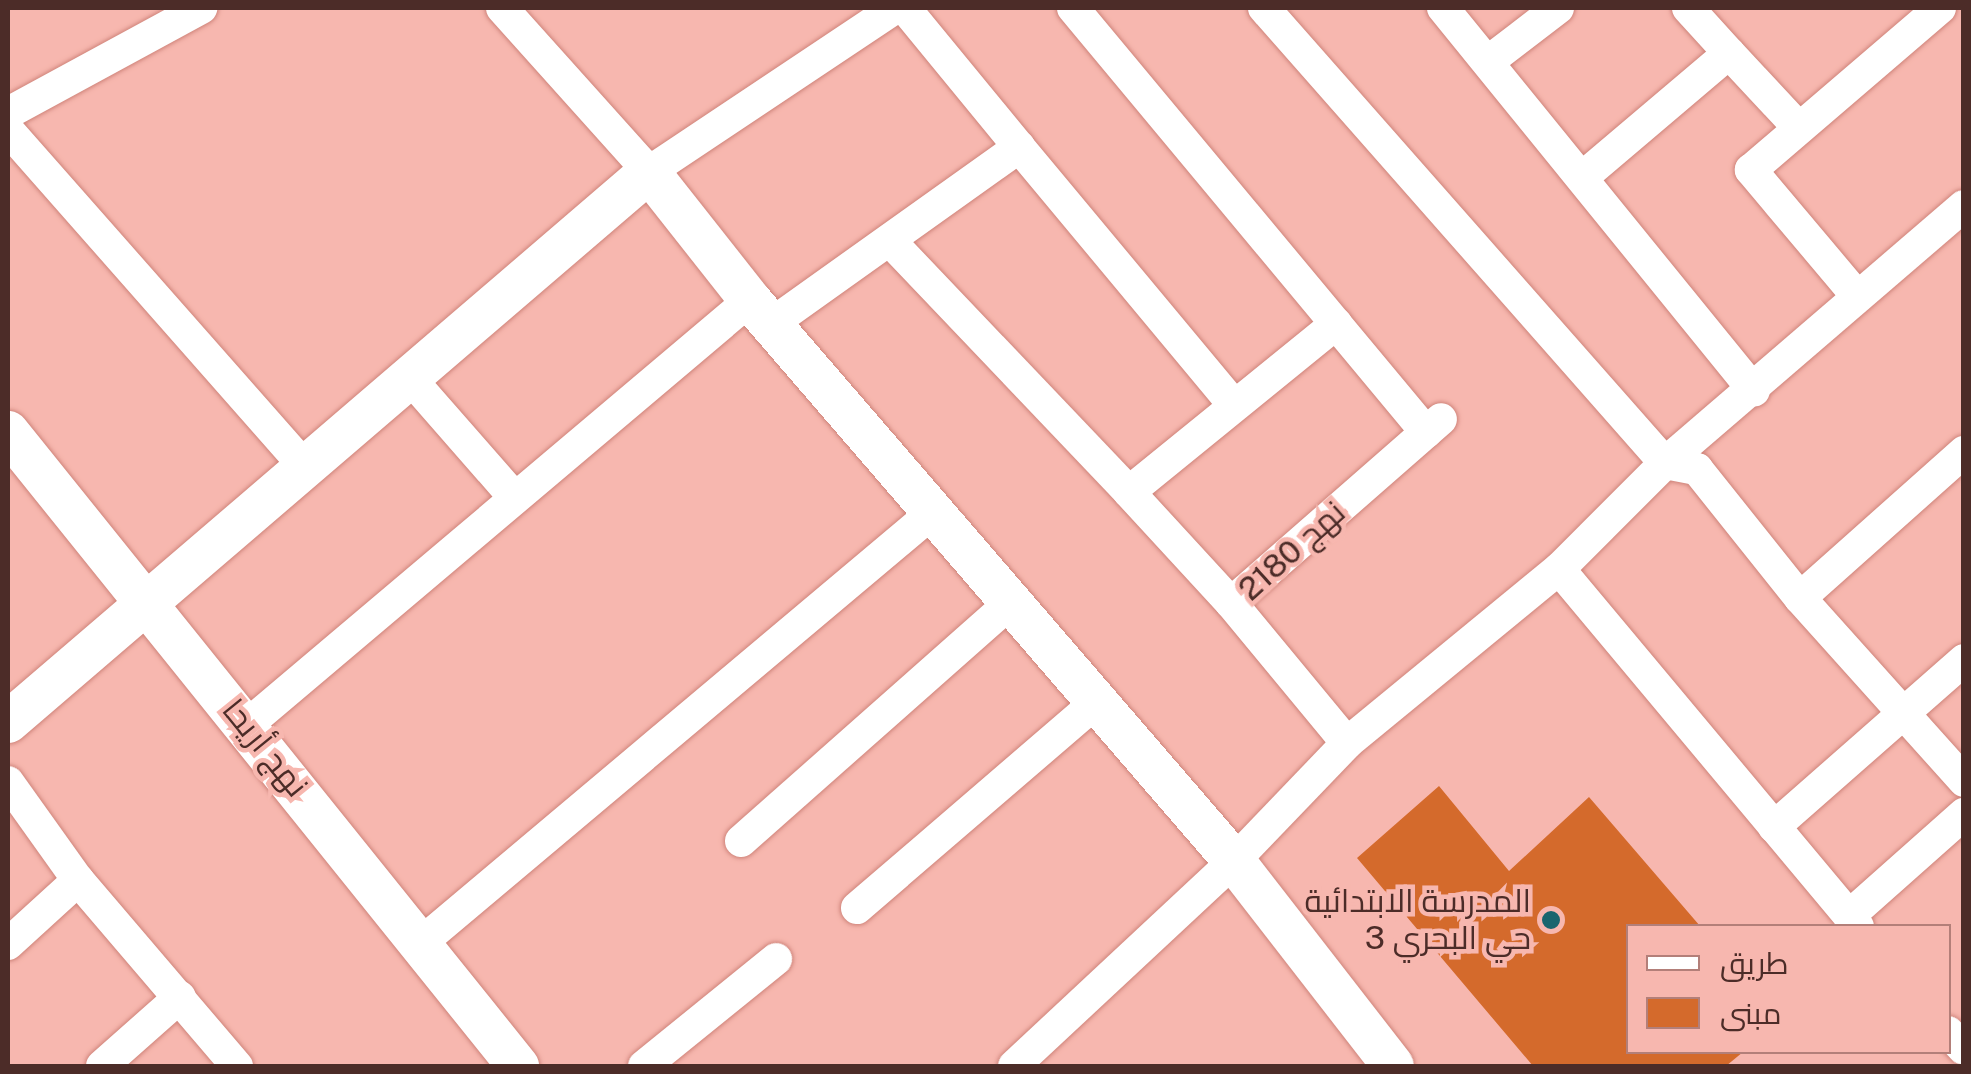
<!DOCTYPE html>
<html>
<head>
<meta charset="utf-8">
<style>
	body { margin:0 }
	#map { position:relative; width:1971px; height:1074px; overflow:hidden; background:#f7b7af; font-family:"Public Sans",Cairo,sans-serif }
	div>[style] { position:absolute }
	.building>* { inset:0; background:#d46a2c }
	.roads { filter:drop-shadow(0 0 2px #cf847a) drop-shadow(0 0 2px #cf847a) }
	.minor>* { height:32px; margin:-16px; padding:0 16px; transform-origin:16px; border-radius:16px; background:#fff }
	.tertiary>* { height:42px; margin:-21px; padding:0 21px; transform-origin:21px; border-radius:21px; background:#fff }
	.dots>* { width:28px; height:28px; translate:-50% -50%; box-sizing:border-box; border:5px solid #f7b7af; border-radius:50% }
	span { translate:-50% -50%; white-space:nowrap; text-align:center; line-height:1.15; -webkit-text-stroke:9px #f7b7af; paint-order:stroke }
	.street-label { font-size:32px; color:#4c2c28 }
	.poi-label { font-size:32px; color:#4c2c28 }
	.right { translate:-100% -50%; text-align:right }
	.frame { position:absolute; inset:0; border:10px solid #4c2c28; pointer-events:none }
	.legend { position:absolute; left:1626px; top:924px; width:325px; height:130px; box-sizing:border-box; background:#f7b7af; border:2px solid #b37f79; margin:0; padding:12px 18px; list-style:none; font-size:30px; color:#4c2c28 }
	.legend li { display:flex; align-items:center; gap:20px; height:50px }
	.legend b { width:50px; border:2px solid #b37f79 }
</style>
</head>
<body>
<div id="map">
	<div class="building">
		<i style="clip-path:polygon(1439px 786px,1509px 871px,1589px 797px,1700px 926px,1628px 926px,1628px 1052px,1743px 1052px,1726px 1066px,1533px 1066px,1357px 858px)"></i>
	</div>
	<div class="roads">
		<div class="minor">
			<i style="left:502px;top:8px;width:220px;rotate:48.1deg"></i>
			<i style="left:649px;top:172px;width:296px;rotate:-33.7deg"></i>
			<i style="left:1073px;top:8px;width:552px;rotate:50.22deg"></i>
			<i style="left:1264px;top:8px;width:606px;rotate:48.61deg"></i>
			<i style="left:1665px;top:463px;width:33px;rotate:11deg"></i>
			<i style="left:1697px;top:469px;width:165px;rotate:51.4deg"></i>
			<i style="left:1800px;top:598px;width:246px;rotate:48.1deg"></i>
			<i style="left:1443px;top:8px;width:493px;rotate:50.9deg"></i>
			<i style="left:1729px;top:53px;width:100px;rotate:47deg"></i>
			<i style="left:1489px;top:61px;width:87px;rotate:-37.5deg"></i>
			<i style="left:8px;top:113px;width:220px;rotate:-28.5deg"></i>
			<i style="left:8px;top:130px;width:451px;rotate:48.6deg"></i>
			<i style="left:1019px;top:147px;width:336px;rotate:50.2deg"></i>
			<i style="left:1584px;top:176px;width:190px;rotate:-40.3deg"></i>
			<i style="left:1729px;top:53px;width:61px;rotate:-132.3deg"></i>
			<i style="left:892px;top:243px;width:344px;rotate:46.4deg"></i>
			<i style="left:1857px;top:296px;width:165px;rotate:-130.1deg"></i>
			<i style="left:1751px;top:170px;width:249px;rotate:-40.6deg"></i>
			<i style="left:771px;top:324px;width:305px;rotate:-35.5deg"></i>
			<i style="left:1019px;top:147px;width:180px;rotate:-129.4deg"></i>
			<i style="left:409px;top:377px;width:158px;rotate:48.8deg"></i>
			<i style="left:1559px;top:569px;width:466px;rotate:50.1deg"></i>
			<i style="left:1800px;top:598px;width:220px;rotate:-41.7deg"></i>
			<i style="left:1231px;top:603px;width:151px;rotate:-132.6deg"></i>
			<i style="left:1129px;top:492px;width:267px;rotate:-39.1deg"></i>
			<i style="left:247px;top:725px;width:659px;rotate:-40.2deg"></i>
			<i style="left:1347px;top:743px;width:182px;rotate:-129.6deg"></i>
			<i style="left:1231px;top:603px;width:279px;rotate:-41.2deg"></i>
			<i style="left:8px;top:782px;width:120px;rotate:54.5deg"></i>
			<i style="left:78px;top:880px;width:245px;rotate:49.5deg"></i>
			<i style="left:1774px;top:827px;width:253px;rotate:-41.3deg"></i>
			<i style="left:741px;top:841px;width:358px;rotate:-41.5deg"></i>
			<i style="left:857px;top:908px;width:313px;rotate:-40.7deg"></i>
			<i style="left:1849px;top:916px;width:154px;rotate:-41.6deg"></i>
			<i style="left:422px;top:942px;width:666px;rotate:-40.07deg"></i>
			<i style="left:8px;top:944px;width:95px;rotate:-42.4deg"></i>
			<i style="left:1948px;top:1032px;width:23px;rotate:47deg"></i>
			<i style="left:102px;top:1066px;width:104px;rotate:-41.5deg"></i>
			<i style="left:644px;top:1066px;width:170px;rotate:-39deg"></i>
			<i style="left:1014px;top:1066px;width:301px;rotate:-43deg"></i>
			<i style="left:1234px;top:861px;width:163px;rotate:-46.2deg"></i>
			<i style="left:1347px;top:743px;width:274px;rotate:-39.4deg"></i>
			<i style="left:1559px;top:569px;width:150px;rotate:-45deg"></i>
			<i style="left:1665px;top:463px;width:394px;rotate:-40.7deg"></i>
		</div>
		<div class="tertiary">
			<i style="left:8px;top:432px;width:814px;rotate:51.19deg"></i>
			<i style="left:8px;top:722px;width:845px;rotate:-40.63deg"></i>
			<i style="left:649px;top:172px;width:163px;rotate:51.7deg"></i>
			<i style="left:750px;top:300px;width:741px;rotate:49.21deg"></i>
			<i style="left:1234px;top:861px;width:259px;rotate:52.2deg"></i>
		</div>
	</div>
	<div class="dots">
		<i style="left:1551px;top:920px;background:#19656e"></i>
	</div>
	<div class="street-label">
		<span style="left:1292px;top:551px;rotate:-42deg">نهج 2180</span>
		<span style="left:265px;top:748px;rotate:51deg">نهج أريحا</span>
	</div>
	<div class="poi-label">
		<span class="right" style="left:1531px;top:920px">المدرسة الابتدائية<br>حي البحري 3</span>
	</div>
	<div class="frame"></div>
	<ul class="legend">
	<li><b style="height:12px;background:#fff"></b>طريق</li>
	<li><b style="height:28px;background:#d46a2c"></b>مبنى</li>
	</ul>
</div>
</body>
</html>
